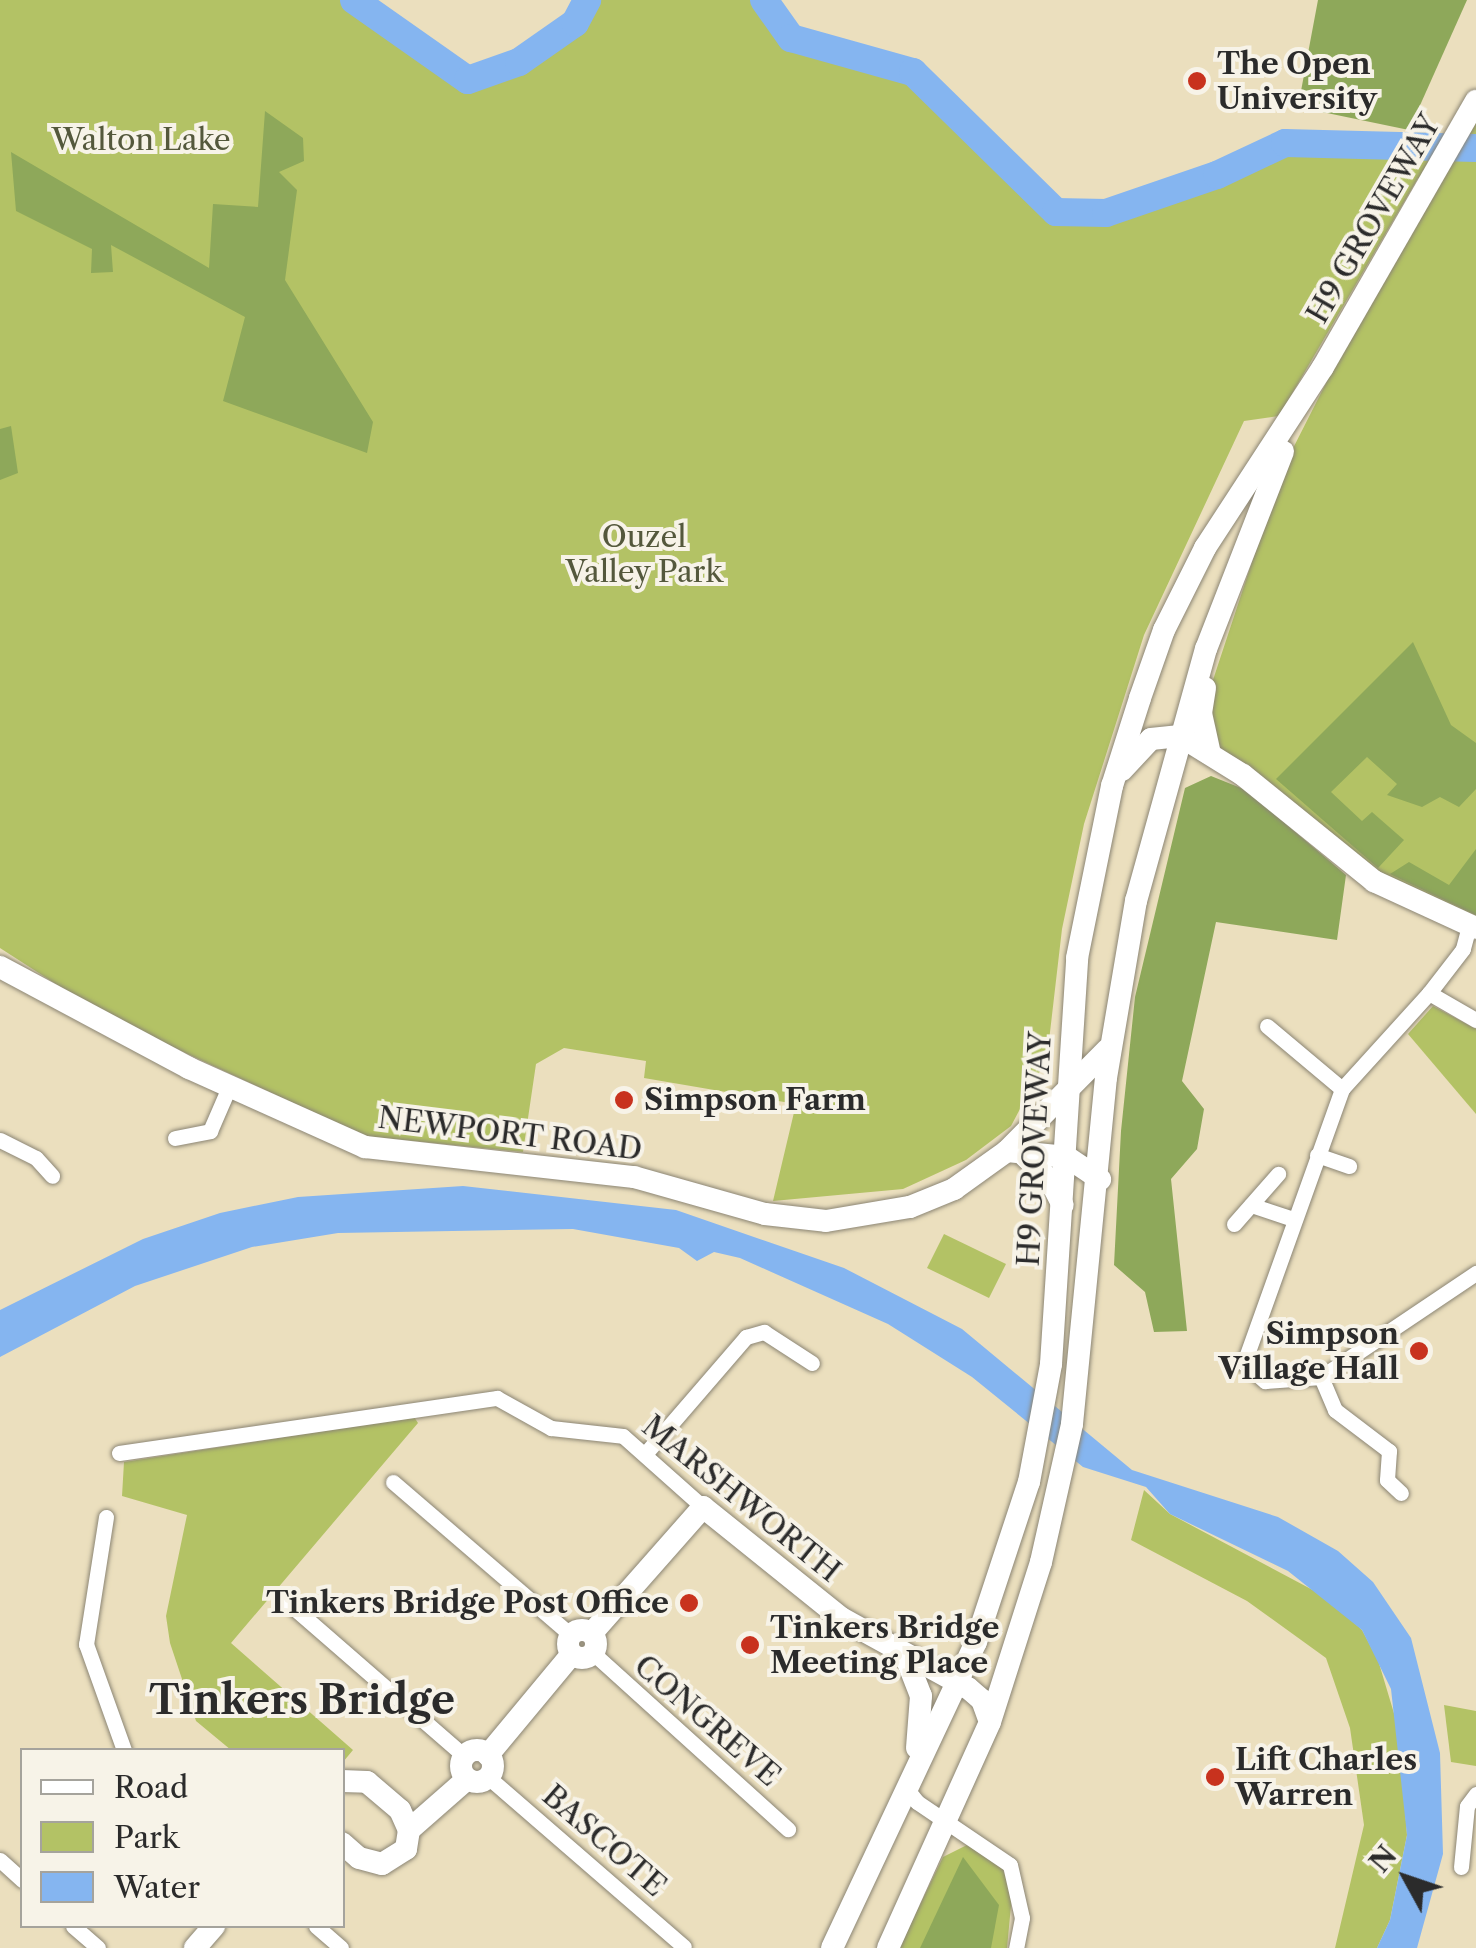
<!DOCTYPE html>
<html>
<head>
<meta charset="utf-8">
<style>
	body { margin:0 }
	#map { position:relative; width:1476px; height:1948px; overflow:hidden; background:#ebdfbe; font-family:"Libre Caslon Text",serif }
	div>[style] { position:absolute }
	.green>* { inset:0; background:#b3c265 }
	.forest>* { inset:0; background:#8ea85a }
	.water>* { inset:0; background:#85b5f0 }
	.river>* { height:28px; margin:-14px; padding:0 14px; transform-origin:14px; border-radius:14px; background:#85b5f0 }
	.roads { filter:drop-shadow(0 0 2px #8b8574) drop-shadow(0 0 2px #8b8574) }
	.street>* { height:15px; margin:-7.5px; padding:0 7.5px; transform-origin:7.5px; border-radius:7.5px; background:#fff }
	.secondary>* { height:22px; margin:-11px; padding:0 11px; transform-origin:11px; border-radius:11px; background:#fff }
	.secondary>.ring { margin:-11px; padding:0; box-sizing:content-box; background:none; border:22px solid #fff; border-radius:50% }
	.dots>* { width:28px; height:28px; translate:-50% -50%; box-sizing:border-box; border:5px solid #f7f3e8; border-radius:50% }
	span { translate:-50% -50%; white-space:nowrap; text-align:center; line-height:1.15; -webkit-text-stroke:8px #f7f3e8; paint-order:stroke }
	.poi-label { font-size:30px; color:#2b2b2b; font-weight:700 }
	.left { translate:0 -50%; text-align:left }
	.right { translate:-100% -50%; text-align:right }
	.park-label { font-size:30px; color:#54583c }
	.street-label { font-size:30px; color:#2b2b2b }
	.district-label { font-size:40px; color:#2b2b2b; font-weight:700 }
	.legend { position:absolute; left:20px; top:1748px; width:325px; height:180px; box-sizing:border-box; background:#f7f3e8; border:2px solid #a5a39c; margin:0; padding:12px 18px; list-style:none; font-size:30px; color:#2b2b2b }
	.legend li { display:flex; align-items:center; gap:20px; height:50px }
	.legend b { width:50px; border:2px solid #a5a39c }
	.north { position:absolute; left:1356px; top:1828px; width:100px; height:100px; -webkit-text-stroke:8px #f7f3e8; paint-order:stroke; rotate:310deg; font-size:28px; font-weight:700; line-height:40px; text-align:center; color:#2b2b2b }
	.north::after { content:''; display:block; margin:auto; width:35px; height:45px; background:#2b2b2b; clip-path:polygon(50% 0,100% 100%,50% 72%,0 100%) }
</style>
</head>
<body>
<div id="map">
	<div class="green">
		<i style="clip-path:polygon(0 0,354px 0,468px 80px,519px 62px,574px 23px,587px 0,764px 0,791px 38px,913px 72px,1057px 212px,1106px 212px,1217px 175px,1285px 143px,1448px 149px,1476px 101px,1476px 928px,1447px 918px,1225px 766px,1210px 717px,1211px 686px,1283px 468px,1429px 180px,1418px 178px,1279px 416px,1244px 421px,1144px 635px,1084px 824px,1062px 929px,1047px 1058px,1011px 1126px,966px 1160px,903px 1189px,773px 1201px,796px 1104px,644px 1078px,646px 1061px,564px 1048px,536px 1064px,523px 1152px,364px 1136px,104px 1015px,0 948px)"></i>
		<i style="clip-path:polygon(1433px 1006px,1476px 1029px,1476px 1114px,1408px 1034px)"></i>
		<i style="clip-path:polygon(944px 1234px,1006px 1264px,989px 1298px,927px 1268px)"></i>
		<i style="clip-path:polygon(414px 1417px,418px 1423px,231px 1643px,353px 1750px,343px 1762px,342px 1750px,231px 1750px,196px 1721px,170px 1643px,166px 1616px,187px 1515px,122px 1496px,124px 1462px)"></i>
		<i style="clip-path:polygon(1144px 1490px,1170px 1514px,1326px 1597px,1362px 1630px,1378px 1660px,1399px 1730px,1407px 1835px,1390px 1920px,1377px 1948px,1335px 1948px,1364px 1825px,1350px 1728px,1326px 1658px,1247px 1601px,1131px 1540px)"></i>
		<i style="clip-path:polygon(1444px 1705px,1476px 1711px,1476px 1766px,1451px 1762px)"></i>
		<i style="clip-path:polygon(969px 1844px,1000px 1861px,1012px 1895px,1007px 1948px,899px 1948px,943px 1857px)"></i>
	</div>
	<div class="forest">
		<i style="clip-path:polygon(1318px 0,1467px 0,1409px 130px,1298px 107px)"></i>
		<i style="clip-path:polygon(265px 111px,303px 138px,304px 161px,279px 172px,297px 190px,285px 280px,373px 422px,367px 453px,223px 401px,245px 317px,111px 245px,113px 272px,91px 273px,92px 249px,16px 211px,11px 152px,209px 268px,213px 204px,258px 207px)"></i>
		<i style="clip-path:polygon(11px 426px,18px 473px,0 480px,0 429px)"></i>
		<i style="clip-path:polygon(1413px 642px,1451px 725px,1476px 743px,1476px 789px,1459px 807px,1440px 797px,1422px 807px,1387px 795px,1397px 784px,1367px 757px,1331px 792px,1362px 821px,1372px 812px,1404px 840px,1378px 868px,1276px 779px)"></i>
		<i style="clip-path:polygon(1211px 776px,1246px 790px,1346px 875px,1337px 940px,1216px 922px,1182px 1081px,1204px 1109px,1197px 1149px,1171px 1179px,1187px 1331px,1154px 1332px,1145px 1292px,1114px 1265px,1121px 1131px,1135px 997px,1185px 788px)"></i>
		<i style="clip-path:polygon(1476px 849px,1476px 915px,1390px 874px,1409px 862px,1449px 885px)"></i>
		<i style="clip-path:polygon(963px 1857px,999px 1905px,991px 1948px,920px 1948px)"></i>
	</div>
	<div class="water">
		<i style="clip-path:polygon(463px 1186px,676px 1210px,844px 1268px,962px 1329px,1132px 1470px,1278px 1517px,1338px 1551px,1373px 1582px,1411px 1638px,1440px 1753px,1443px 1854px,1417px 1948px,1377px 1948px,1390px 1920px,1407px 1835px,1391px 1689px,1362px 1630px,1288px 1571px,1170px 1514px,1146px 1487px,1083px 1467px,972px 1377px,888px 1324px,740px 1258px,714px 1252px,697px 1261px,679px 1248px,573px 1229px,338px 1233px,252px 1247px,135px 1286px,0 1357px,0 1310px,143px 1239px,220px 1213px,298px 1197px)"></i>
	</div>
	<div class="river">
		<i style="left:354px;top:0;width:139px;rotate:35.1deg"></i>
		<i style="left:468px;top:80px;width:54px;rotate:-19.4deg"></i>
		<i style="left:519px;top:62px;width:68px;rotate:-34.9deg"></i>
		<i style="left:575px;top:23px;width:26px;rotate:-62deg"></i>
		<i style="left:764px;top:0;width:47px;rotate:54.6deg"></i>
		<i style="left:791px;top:38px;width:127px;rotate:15.6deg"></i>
		<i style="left:913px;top:72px;width:200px;rotate:44.4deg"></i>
		<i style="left:1056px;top:212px;width:50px;rotate:1.1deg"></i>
		<i style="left:1106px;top:213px;width:117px;rotate:-18.9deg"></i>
		<i style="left:1217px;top:175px;width:75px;rotate:-25.2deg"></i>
		<i style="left:1285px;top:143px;width:191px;rotate:1.5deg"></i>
	</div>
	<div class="roads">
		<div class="street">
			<i style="left:1469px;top:926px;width:24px;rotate:105deg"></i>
			<i style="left:1463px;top:949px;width:56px;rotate:127.7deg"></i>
			<i style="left:1429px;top:993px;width:130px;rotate:132.2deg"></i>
			<i style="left:1342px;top:1089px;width:291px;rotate:109.7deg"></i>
			<i style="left:1244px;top:1363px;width:28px;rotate:41deg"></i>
			<i style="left:1265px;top:1381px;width:56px;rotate:-4.1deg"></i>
			<i style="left:1321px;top:1377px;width:187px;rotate:-33.9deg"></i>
			<i style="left:1429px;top:993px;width:54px;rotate:29.9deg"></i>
			<i style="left:1267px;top:1026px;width:98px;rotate:40deg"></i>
			<i style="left:175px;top:1138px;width:36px;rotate:-11deg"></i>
			<i style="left:210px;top:1131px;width:48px;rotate:-66.6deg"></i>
			<i style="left:0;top:1140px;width:40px;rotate:26.6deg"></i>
			<i style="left:36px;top:1158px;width:24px;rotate:48deg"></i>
			<i style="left:1317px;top:1155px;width:34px;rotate:19deg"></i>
			<i style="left:1251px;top:1205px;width:44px;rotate:18.4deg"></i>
			<i style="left:1234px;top:1224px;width:67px;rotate:-48.7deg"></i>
			<i style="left:1321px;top:1377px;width:36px;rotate:67deg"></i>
			<i style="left:1335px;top:1410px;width:68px;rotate:37.2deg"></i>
			<i style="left:1389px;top:1451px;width:29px;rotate:94deg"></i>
			<i style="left:1387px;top:1480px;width:19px;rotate:43deg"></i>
			<i style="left:119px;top:1453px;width:382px;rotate:-8.3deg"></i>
			<i style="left:497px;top:1398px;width:62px;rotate:29.1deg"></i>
			<i style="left:551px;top:1428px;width:72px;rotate:6.3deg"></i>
			<i style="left:623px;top:1436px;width:107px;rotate:41.6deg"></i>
			<i style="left:645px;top:1454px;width:155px;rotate:-49.2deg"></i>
			<i style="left:746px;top:1337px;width:19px;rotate:-16deg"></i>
			<i style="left:764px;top:1332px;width:57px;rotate:32.9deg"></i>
			<i style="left:393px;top:1482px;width:233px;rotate:40.7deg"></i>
			<i style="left:106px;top:1517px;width:129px;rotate:98.9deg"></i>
			<i style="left:86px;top:1644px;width:113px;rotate:70.3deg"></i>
			<i style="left:286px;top:1601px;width:236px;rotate:41deg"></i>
			<i style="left:593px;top:1653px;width:263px;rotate:42.1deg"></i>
			<i style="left:488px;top:1777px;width:259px;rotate:40.9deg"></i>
			<i style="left:905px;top:1787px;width:19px;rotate:51deg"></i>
			<i style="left:917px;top:1802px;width:112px;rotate:34.1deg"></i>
			<i style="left:1010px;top:1865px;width:54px;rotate:77.2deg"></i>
			<i style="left:1022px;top:1918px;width:31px;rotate:101deg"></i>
			<i style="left:0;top:1860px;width:30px;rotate:42deg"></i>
			<i style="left:1461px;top:1867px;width:61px;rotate:-84.4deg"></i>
			<i style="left:1467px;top:1806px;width:15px;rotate:-53deg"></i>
			<i style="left:73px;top:1926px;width:33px;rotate:41deg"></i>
			<i style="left:316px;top:1926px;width:33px;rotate:41deg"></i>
		</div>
		<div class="secondary">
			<i style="left:1205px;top:688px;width:25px;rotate:99deg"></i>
			<i style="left:1201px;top:713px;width:42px;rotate:77.6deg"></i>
			<i style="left:1122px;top:770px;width:42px;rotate:-46.9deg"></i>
			<i style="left:1151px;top:739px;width:29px;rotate:-6deg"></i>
			<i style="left:1180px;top:736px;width:74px;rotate:31.8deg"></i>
			<i style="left:1243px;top:775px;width:169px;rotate:39deg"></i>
			<i style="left:1374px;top:881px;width:112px;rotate:24.7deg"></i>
			<i style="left:0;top:967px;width:214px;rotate:28.1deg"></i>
			<i style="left:189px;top:1068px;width:193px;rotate:24.2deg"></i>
			<i style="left:365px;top:1147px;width:271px;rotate:6.4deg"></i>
			<i style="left:634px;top:1177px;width:136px;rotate:15.8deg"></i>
			<i style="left:765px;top:1214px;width:61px;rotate:6.5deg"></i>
			<i style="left:826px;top:1221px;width:85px;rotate:-9.5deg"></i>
			<i style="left:910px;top:1207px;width:48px;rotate:-22.2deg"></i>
			<i style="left:954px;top:1189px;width:65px;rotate:-35.6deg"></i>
			<i style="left:1007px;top:1151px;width:142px;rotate:-45.3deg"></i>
			<i style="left:1007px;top:1151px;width:60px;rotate:5.7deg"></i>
			<i style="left:1067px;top:1157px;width:40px;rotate:34deg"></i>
			<i style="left:1025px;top:1156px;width:35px;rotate:44deg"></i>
			<i style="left:1050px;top:1180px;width:28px;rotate:63deg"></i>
			<i class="ring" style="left:568px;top:1630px;width:6px;height:6px"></i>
			<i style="left:592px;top:1633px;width:168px;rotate:-48.6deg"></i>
			<i style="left:703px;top:1507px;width:177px;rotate:38.8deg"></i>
			<i style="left:841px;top:1618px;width:145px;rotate:28.9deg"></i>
			<i style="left:968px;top:1688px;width:18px;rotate:41deg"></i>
			<i style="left:982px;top:1700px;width:23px;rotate:70deg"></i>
			<i style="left:905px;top:1655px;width:44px;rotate:68.7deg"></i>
			<i style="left:921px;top:1696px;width:52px;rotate:94.4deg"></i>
			<i class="ring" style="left:461px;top:1750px;width:10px;height:10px"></i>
			<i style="left:488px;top:1755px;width:131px;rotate:-50.3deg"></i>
			<i style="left:342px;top:1781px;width:25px;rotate:2deg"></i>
			<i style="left:367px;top:1782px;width:43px;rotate:40.3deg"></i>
			<i style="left:400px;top:1810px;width:22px;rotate:66deg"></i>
			<i style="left:409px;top:1830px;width:19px;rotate:99deg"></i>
			<i style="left:406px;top:1849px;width:28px;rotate:148deg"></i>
			<i style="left:382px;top:1864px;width:24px;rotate:-165deg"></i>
			<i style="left:359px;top:1858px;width:23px;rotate:-139deg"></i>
			<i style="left:409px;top:1830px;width:77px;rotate:-41.3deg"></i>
			<i style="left:195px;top:1948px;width:29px;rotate:-49deg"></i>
			<i style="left:832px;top:1948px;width:338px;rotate:-64.8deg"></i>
			<i style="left:976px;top:1642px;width:169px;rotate:-71.7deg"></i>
			<i style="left:1029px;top:1482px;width:120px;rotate:-79.4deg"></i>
			<i style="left:1051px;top:1364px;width:407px;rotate:-86.3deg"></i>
			<i style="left:1077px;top:958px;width:176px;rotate:-78.5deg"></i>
			<i style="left:1112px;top:786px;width:92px;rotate:-72.3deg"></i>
			<i style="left:1140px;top:698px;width:72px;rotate:-70.6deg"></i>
			<i style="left:1164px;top:630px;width:92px;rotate:-63.4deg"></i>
			<i style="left:1205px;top:548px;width:216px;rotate:-56.9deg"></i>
			<i style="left:1323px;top:367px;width:307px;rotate:-60.1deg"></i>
			<i style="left:888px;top:1948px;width:248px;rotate:-65.7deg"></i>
			<i style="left:990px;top:1722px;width:168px;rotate:-72.3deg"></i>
			<i style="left:1041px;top:1562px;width:141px;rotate:-77.3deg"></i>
			<i style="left:1072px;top:1424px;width:348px;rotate:-84.4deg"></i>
			<i style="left:1106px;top:1078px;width:180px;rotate:-80.4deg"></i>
			<i style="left:1136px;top:901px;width:262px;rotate:-74.5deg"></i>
			<i style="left:1206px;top:649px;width:212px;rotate:-68.7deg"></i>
		</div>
	</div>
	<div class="dots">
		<i style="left:1197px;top:81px;background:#c8321e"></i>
		<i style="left:624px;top:1100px;background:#c8321e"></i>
		<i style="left:1419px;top:1351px;background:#c8321e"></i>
		<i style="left:689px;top:1603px;background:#c8321e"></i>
		<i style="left:750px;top:1645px;background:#c8321e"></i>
		<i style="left:1215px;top:1777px;background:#c8321e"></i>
	</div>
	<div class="poi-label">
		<span class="left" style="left:1217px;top:81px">The Open<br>University</span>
		<span class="left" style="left:644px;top:1100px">Simpson Farm</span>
		<span class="right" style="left:1399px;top:1351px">Simpson<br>Village Hall</span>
		<span class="right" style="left:669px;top:1603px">Tinkers Bridge Post Office</span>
		<span class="left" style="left:770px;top:1645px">Tinkers Bridge<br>Meeting Place</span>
		<span class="left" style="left:1235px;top:1777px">Lift Charles<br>Warren</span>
	</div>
	<div class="park-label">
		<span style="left:141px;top:140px">Walton Lake</span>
		<span style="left:644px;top:554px">Ouzel<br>Valley Park</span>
	</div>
	<div class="street-label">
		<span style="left:1374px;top:219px;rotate:-60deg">H9 GROVEWAY</span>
		<span style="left:510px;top:1134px;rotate:7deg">NEWPORT ROAD</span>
		<span style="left:1035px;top:1149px;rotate:-87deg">H9 GROVEWAY</span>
		<span style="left:741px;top:1499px;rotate:39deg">MARSHWORTH</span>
		<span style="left:707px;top:1721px;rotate:41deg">CONGREVE</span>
		<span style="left:604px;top:1841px;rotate:41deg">BASCOTE</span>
	</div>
	<div class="district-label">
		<span style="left:302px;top:1700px">Tinkers Bridge</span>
	</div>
	<ul class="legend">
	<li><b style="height:12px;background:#fff"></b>Road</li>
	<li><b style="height:28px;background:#b3c265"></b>Park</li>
	<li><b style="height:28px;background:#85b5f0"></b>Water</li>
	</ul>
	<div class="north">N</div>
</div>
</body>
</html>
